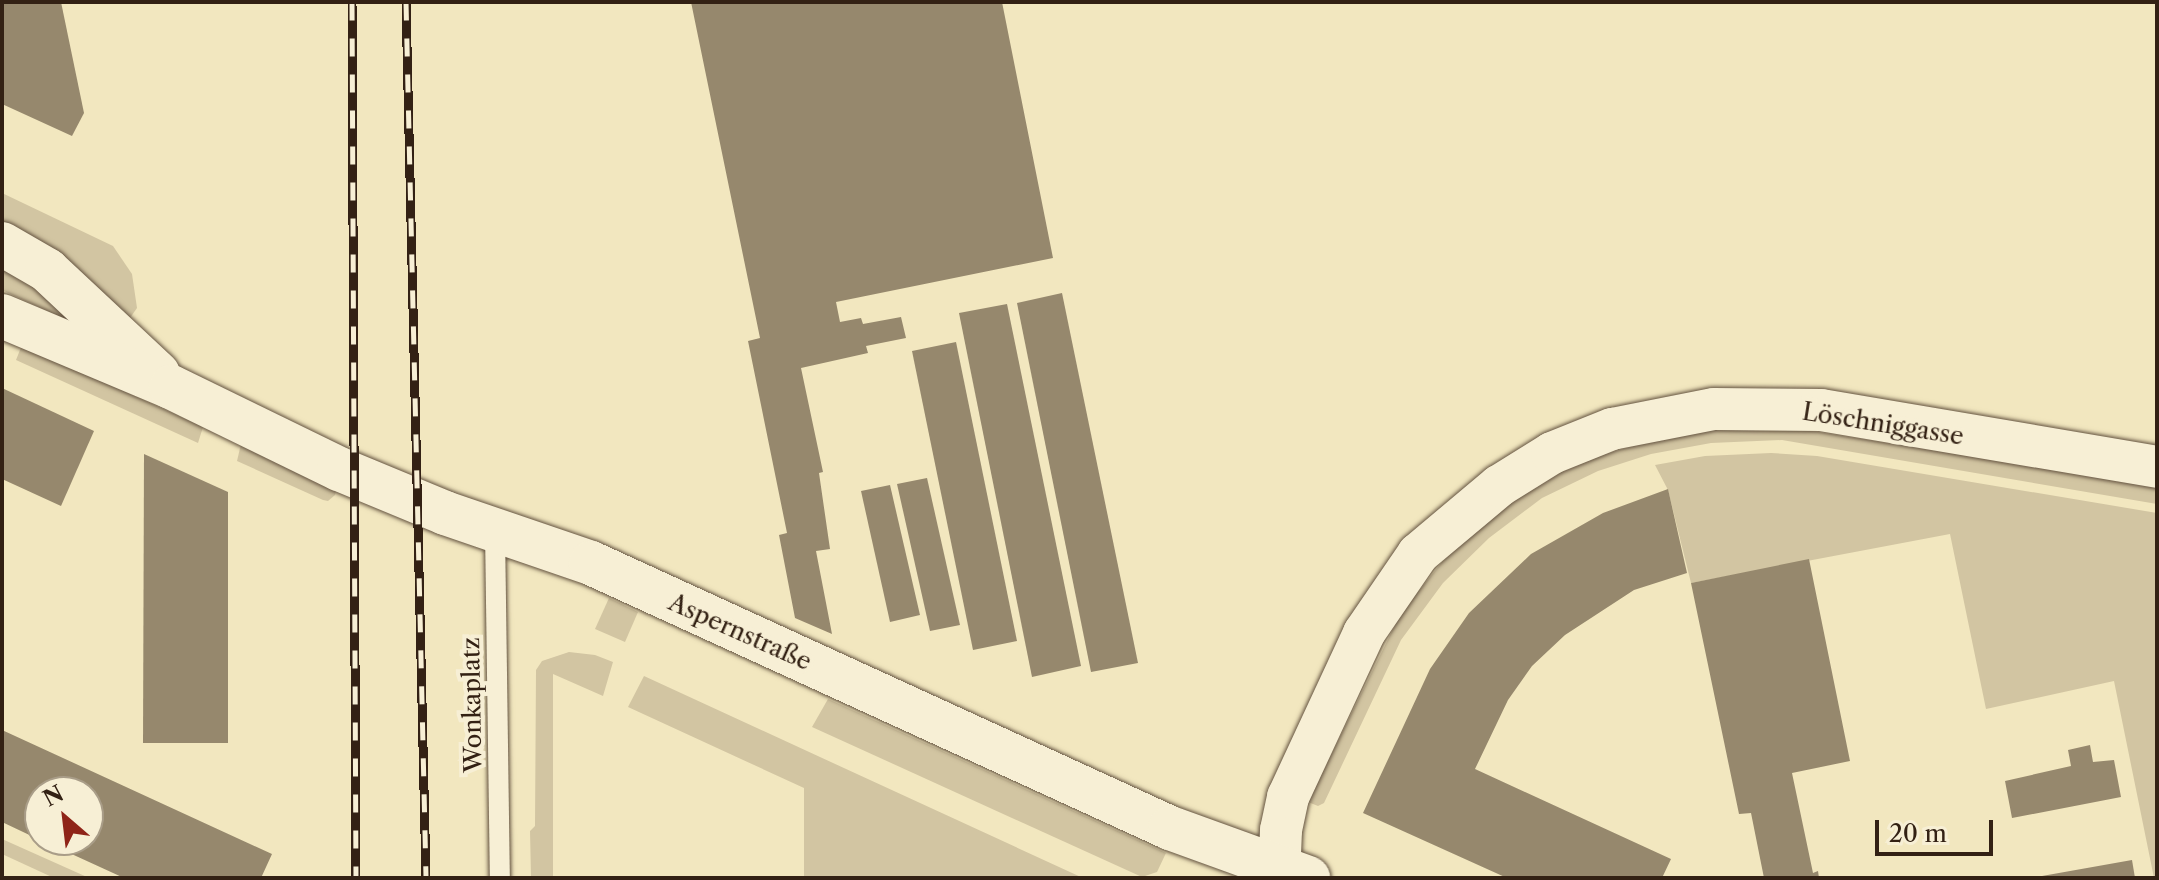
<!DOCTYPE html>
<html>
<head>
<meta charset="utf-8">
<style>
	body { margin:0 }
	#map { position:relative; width:2159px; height:880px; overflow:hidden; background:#f2e7bf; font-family:"Libre Caslon Text",serif }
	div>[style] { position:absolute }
	.green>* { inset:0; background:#d2c5a2 }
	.building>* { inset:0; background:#96886d }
	.roads { filter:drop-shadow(0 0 2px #63523f) drop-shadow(0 0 2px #63523f) }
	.lane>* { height:20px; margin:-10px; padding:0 10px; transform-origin:10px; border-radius:10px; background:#f7efd5 }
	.street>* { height:42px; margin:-21px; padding:0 21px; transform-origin:21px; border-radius:21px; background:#f7efd5 }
	.secondary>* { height:44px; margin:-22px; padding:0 22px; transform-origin:22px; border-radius:22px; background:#f7efd5 }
	.rail>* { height:9px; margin-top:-4.5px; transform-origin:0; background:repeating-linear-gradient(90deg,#f7efd5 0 18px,#332114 0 36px); box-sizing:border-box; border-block:2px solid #332114 }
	span { translate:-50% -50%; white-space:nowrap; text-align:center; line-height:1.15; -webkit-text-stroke:8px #f7efd5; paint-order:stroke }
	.street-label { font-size:24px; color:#332114 }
	.frame { position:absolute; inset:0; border:4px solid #332114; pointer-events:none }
	.north { position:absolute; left:24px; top:776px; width:80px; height:80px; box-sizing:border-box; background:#f7efd5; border:2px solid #a99d88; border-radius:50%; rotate:332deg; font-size:22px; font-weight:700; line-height:32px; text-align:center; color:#332114 }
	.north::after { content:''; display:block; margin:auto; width:28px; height:36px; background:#8f2418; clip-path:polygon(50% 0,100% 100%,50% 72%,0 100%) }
	.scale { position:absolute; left:1875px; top:820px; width:118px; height:36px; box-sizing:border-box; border:4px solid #332114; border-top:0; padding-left:10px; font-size:24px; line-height:28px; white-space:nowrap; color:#332114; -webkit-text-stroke:6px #f7efd5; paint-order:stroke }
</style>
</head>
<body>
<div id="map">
	<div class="green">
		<i style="clip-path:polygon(2px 193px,113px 246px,132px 274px,137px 308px,130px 318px,2px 227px)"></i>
		<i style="clip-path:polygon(2px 262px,24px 272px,71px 322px,2px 290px)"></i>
		<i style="clip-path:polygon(22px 345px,203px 427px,198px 443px,16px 360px)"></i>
		<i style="clip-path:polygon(1780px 426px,2157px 486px,2157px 504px,1782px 440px,1711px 443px,1651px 454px,1598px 471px,1542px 498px,1489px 538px,1443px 583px,1401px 640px,1324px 803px,1318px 806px,1308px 802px,1401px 613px,1443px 561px,1477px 529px,1515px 500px,1562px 472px,1605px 454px,1677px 434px,1720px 428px)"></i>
		<i style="clip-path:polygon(241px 444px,336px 491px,335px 495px,328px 501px,323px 500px,237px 461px)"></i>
		<i style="clip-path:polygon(1771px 453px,1817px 456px,2157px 513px,2157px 878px,2154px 878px,2114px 681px,1986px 709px,1950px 534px,1691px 583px,1668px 490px,1655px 465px,1705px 456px)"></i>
		<i style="clip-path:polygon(609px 598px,638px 612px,625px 642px,595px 629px)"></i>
		<i style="clip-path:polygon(569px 652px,595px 655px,613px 662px,603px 696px,553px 674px,553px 878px,531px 878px,530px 831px,535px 826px,536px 670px,542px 661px)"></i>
		<i style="clip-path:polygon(644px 676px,820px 757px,1083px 878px,804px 878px,804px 788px,628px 707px)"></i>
		<i style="clip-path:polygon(828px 699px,1166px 853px,1157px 872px,1142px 877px,812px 727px)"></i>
		<i style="clip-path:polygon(2px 839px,87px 877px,87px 878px,54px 878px,2px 854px)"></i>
	</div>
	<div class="building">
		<i style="clip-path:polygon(2px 2px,61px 2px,84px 113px,72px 136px,2px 104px)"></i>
		<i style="clip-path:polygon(691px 2px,1002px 2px,1053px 258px,836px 302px,840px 322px,861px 318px,863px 324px,901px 317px,906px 338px,866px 346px,868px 353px,801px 368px,823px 472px,819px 473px,830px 549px,816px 551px,832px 634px,795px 618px,779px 535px,787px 533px,748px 341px,760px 338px)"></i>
		<i style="clip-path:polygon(1062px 293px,1138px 663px,1091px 672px,1017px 303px)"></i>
		<i style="clip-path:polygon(1007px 304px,1081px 666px,1032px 677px,959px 313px)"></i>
		<i style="clip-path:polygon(956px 342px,1017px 641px,973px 650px,912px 351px)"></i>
		<i style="clip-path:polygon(2px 388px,94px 431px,61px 506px,2px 479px)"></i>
		<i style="clip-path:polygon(144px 454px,228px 492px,228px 743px,143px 743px)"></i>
		<i style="clip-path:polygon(927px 478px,960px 625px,930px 631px,897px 484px)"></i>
		<i style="clip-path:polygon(890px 485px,920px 615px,890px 622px,861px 491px)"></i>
		<i style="clip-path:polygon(1668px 489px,1687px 573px,1634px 590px,1565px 635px,1532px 666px,1508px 700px,1475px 769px,1671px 859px,1662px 878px,1507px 878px,1363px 813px,1430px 669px,1469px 613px,1531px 554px,1603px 513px)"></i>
		<i style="clip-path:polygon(1809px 559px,1850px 761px,1792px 773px,1813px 873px,1818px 871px,1819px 878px,1764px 878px,1751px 813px,1739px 814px,1691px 583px)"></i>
		<i style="clip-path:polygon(2px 730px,272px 854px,261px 878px,124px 878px,41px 840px,88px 840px,88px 792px,40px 792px,40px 840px,2px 822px)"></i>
		<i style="clip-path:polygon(2090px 745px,2093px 762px,2114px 760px,2121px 797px,2012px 818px,2005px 781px,2071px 766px,2068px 750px)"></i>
		<i style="clip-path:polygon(2132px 860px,2135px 878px,2042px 878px,2042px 876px)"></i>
	</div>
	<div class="roads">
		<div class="lane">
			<i style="left:495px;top:530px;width:348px;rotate:89.2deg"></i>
		</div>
		<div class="street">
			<i style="left:1279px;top:878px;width:48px;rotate:-87.6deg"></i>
			<i style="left:1281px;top:830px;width:34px;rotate:-78deg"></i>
			<i style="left:1288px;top:797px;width:181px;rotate:-65.1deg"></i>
			<i style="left:1364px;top:633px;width:96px;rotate:-55.6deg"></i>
			<i style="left:1418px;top:554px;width:106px;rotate:-40deg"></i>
			<i style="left:1499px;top:486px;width:62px;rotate:-31.9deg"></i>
			<i style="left:1552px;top:453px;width:65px;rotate:-21.8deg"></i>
			<i style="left:1612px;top:429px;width:104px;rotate:-11.1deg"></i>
			<i style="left:1714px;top:409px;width:107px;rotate:0.5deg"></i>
			<i style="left:1821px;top:410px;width:341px;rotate:9.6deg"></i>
		</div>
		<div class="secondary">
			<i style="left:2px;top:244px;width:52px;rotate:30deg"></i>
			<i style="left:47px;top:270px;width:152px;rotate:43.1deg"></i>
			<i style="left:2px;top:316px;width:183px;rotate:22.8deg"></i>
			<i style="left:171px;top:387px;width:187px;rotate:26deg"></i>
			<i style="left:339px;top:469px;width:115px;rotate:22.5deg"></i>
			<i style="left:445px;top:513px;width:154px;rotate:18.9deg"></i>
			<i style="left:591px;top:563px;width:637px;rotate:24.59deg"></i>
			<i style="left:1170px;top:828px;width:147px;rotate:19.9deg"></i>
		</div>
	</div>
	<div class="rail">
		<i style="left:352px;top:2px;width:876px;rotate:89.74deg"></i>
		<i style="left:406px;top:2px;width:876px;rotate:88.69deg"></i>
	</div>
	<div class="street-label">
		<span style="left:1883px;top:424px;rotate:9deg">Löschniggasse</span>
		<span style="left:740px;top:632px;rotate:24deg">Aspernstraße</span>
		<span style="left:472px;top:705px;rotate:-91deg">Wonkaplatz</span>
	</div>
	<div class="frame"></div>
	<div class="north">N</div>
	<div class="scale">20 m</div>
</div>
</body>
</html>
